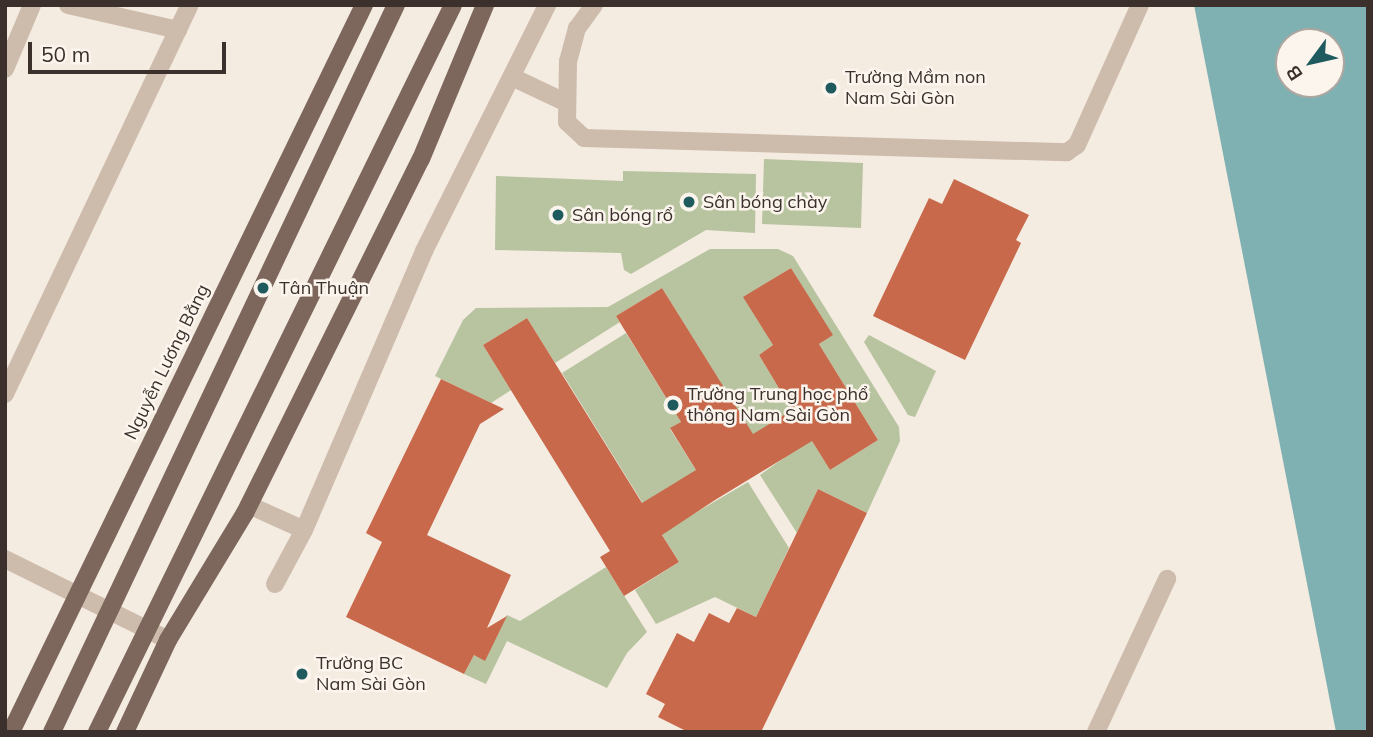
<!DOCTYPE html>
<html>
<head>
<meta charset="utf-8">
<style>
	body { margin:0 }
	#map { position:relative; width:1373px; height:737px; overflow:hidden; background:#f4ebe1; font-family:Mulish,sans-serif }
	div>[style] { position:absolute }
	.green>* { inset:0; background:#b8c4a0 }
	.water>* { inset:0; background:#7fb0b2 }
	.building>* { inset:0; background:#c8694b }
	.minor>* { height:18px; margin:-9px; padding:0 9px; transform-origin:9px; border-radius:9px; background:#cdbbac }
	.major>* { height:18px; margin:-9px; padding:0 9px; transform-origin:9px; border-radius:9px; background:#7d675c }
	.dots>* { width:19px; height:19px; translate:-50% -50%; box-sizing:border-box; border:4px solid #fbf5ee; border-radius:50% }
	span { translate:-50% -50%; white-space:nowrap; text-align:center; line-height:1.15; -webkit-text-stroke:5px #fbf5ee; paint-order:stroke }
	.poi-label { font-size:18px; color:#3b302b }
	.left { translate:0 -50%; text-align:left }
	.street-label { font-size:18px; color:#3b302b }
	.frame { position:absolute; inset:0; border:7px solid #3b302b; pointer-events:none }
	.north { position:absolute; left:1275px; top:28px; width:70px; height:70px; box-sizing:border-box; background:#fbf5ee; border:2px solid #aea6a0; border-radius:50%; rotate:237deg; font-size:19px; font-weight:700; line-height:28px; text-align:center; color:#3b302b }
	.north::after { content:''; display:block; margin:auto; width:24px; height:32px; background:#1f5a5e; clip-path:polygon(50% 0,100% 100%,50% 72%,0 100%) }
	.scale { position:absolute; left:28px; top:42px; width:198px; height:32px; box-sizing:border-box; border:4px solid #3b302b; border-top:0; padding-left:9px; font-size:21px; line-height:24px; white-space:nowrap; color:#3b302b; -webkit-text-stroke:5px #fbf5ee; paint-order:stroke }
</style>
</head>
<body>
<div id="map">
	<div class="green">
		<i style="clip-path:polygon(764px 159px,863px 163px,861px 228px,762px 224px)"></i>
		<i style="clip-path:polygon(623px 171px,756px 174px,755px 233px,706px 230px,631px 274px,624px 270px,621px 253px,495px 250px,496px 176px,623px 181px)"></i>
		<i style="clip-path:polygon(710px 249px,778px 249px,793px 256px,899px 427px,900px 441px,867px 513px,818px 489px,797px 533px,760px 475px,811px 439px,830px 470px,878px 440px,819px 344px,832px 335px,791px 268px,744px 297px,773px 345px,759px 355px,804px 430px,775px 421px,757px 432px,753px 461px,732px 401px,662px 288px,616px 316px,620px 322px,555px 363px,527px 318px,483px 345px,511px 390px,491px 403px,435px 376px,463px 320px,476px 308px,608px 307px)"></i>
		<i style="clip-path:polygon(626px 333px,681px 422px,670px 429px,708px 489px,690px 501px,677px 482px,659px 493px,655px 523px,562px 373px)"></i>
		<i style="clip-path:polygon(869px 335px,936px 371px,915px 417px,908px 415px,864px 342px)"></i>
		<i style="clip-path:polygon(748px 482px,789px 548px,756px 617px,715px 597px,656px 624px,635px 590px,679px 562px,661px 533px)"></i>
		<i style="clip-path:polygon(606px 567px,647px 632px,627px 653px,607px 688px,507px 641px,486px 684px,464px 674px,474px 655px,485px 660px,507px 615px,520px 621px)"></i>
	</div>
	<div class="water">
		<i style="clip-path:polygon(evenodd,1194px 5px,1368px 5px,1368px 732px,1336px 732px,1194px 5px,1289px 42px,1331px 42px,1331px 84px,1289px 84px,1289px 42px)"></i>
	</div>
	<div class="building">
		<i style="clip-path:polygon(954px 179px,1029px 215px,1016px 240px,1021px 243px,965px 360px,873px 316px,929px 198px,942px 204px)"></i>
		<i style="clip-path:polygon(791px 268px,833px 335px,819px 344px,878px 440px,830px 470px,812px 441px,715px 500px,662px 535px,679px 562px,624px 596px,600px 557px,610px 551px,483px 345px,527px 318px,642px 503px,696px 470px,670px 428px,681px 422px,616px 316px,662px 288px,753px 434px,792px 410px,759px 355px,773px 345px,743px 297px)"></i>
		<i style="clip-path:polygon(441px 379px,504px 409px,480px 424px,427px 535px,511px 575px,487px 628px,507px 616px,485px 661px,474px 655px,464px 674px,346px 617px,382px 542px,366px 533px)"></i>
		<i style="clip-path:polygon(818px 489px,867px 513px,761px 732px,688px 732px,658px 717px,665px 704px,646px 694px,677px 633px,694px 642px,709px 613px,729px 623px,737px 608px,756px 617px)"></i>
	</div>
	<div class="minor">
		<i style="left:68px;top:5px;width:113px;rotate:12.8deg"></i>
		<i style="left:594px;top:5px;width:29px;rotate:126deg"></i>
		<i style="left:577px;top:28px;width:34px;rotate:105deg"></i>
		<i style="left:568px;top:61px;width:61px;rotate:90.9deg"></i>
		<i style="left:567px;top:122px;width:23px;rotate:43deg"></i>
		<i style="left:584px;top:138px;width:483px;rotate:1.7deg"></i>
		<i style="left:1067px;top:152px;width:12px;rotate:-35deg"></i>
		<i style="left:1077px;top:145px;width:154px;rotate:-65.8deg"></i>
		<i style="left:5px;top:69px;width:69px;rotate:-67.1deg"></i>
		<i style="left:512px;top:77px;width:61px;rotate:25.3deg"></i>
		<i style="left:5px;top:394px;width:429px;rotate:-64.6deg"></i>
		<i style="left:249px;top:505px;width:60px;rotate:24.4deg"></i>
		<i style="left:5px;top:559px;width:182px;rotate:26.4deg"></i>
		<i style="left:275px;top:584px;width:61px;rotate:-61.8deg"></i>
		<i style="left:304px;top:530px;width:304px;rotate:-66.7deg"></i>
		<i style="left:424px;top:251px;width:275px;rotate:-63.4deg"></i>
		<i style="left:1096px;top:732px;width:169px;rotate:-65.1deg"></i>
	</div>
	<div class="major">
		<i style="left:11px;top:732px;width:808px;rotate:-64.1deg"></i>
		<i style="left:52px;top:732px;width:804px;rotate:-64.68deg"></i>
		<i style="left:97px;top:732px;width:809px;rotate:-63.91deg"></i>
		<i style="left:125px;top:732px;width:102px;rotate:-64.9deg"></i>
		<i style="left:168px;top:640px;width:149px;rotate:-58.8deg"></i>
		<i style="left:245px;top:513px;width:395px;rotate:-63.6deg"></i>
		<i style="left:421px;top:159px;width:167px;rotate:-67.4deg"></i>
	</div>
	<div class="dots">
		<i style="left:831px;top:88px;background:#1f5a5e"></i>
		<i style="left:689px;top:202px;background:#1f5a5e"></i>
		<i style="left:558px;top:215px;background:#1f5a5e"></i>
		<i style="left:263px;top:288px;background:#1f5a5e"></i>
		<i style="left:673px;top:405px;background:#1f5a5e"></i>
		<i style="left:302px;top:674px;background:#1f5a5e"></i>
	</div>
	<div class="poi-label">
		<span class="left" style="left:845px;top:88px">Trường Mầm non<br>Nam Sài Gòn</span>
		<span class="left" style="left:703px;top:202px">Sân bóng chày</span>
		<span class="left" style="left:572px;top:215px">Sân bóng rổ</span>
		<span class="left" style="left:279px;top:288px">Tân Thuận</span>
		<span class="left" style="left:687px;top:405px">Trường Trung học phổ<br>thông Nam Sài Gòn</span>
		<span class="left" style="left:316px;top:674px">Trường BC<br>Nam Sài Gòn</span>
	</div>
	<div class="street-label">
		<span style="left:167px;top:362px;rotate:-64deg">Nguyễn Lương Bằng</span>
	</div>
	<div class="frame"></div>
	<div class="north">B</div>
	<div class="scale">50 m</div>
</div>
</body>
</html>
